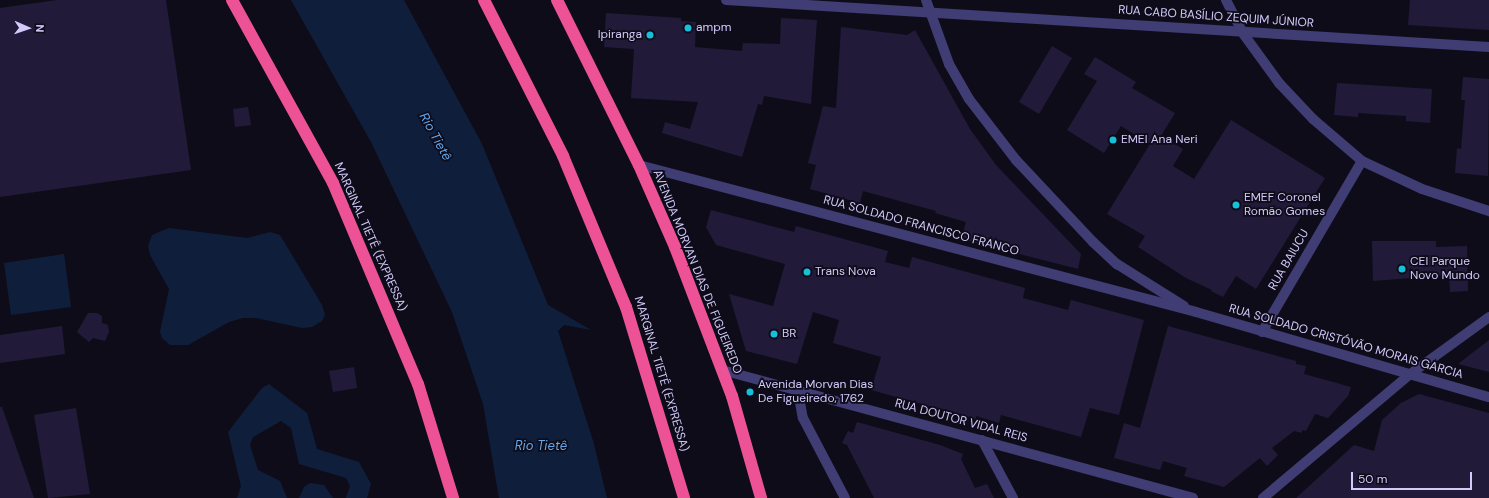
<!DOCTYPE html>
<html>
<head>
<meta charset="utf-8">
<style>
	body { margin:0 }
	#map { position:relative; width:1489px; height:498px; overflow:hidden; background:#0f0c1a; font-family:"DM Sans",sans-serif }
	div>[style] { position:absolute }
	.water>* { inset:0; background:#0f1f3b }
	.building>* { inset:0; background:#221a39 }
	.minor>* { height:10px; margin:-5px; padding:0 5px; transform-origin:5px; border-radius:5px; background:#403c74 }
	.highway>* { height:12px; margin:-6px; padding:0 6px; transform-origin:6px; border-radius:6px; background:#ee5296 }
	.dots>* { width:11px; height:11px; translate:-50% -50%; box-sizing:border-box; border:2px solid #0f0c1a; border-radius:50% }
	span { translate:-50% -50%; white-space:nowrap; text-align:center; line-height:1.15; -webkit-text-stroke:3.5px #0f0c1a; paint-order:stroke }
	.street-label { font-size:12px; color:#d2cafa }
	.poi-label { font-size:12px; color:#d2cafa }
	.left { translate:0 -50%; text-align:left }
	.right { translate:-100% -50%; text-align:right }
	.water-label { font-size:13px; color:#63a8ef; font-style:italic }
	.north { position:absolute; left:8px; top:8px; width:40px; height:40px; -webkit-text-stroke:3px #0f0c1a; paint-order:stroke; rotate:92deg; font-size:11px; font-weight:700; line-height:16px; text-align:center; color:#d2cafa }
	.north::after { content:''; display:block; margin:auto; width:14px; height:18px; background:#d2cafa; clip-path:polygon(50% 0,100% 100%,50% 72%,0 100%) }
	.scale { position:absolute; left:1351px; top:472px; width:121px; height:18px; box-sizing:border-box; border:2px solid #d2cafa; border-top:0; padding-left:5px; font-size:12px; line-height:14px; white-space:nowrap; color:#d2cafa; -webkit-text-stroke:3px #0f0c1a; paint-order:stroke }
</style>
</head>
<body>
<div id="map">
	<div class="water">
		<i style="clip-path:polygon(291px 0,404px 0,482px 144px,548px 305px,591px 330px,564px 325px,558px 331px,594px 444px,607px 498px,499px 498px,483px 404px,452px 312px,371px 142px)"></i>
		<i style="clip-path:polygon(169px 228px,247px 238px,270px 232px,280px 235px,322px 305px,325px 315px,322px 321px,312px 327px,302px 328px,256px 318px,243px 318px,229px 322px,188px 345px,170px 345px,162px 338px,160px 332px,169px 289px,150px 255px,148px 246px,152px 235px)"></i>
		<i style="clip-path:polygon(64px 254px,71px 307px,11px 315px,4px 263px)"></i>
		<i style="clip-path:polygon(269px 384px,307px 413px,317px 449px,359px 462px,371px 484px,367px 498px,346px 498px,350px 486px,346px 478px,299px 464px,291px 428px,281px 421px,253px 437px,250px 445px,258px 470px,280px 481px,287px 498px,237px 498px,241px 486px,228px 432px,262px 388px)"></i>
		<i style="clip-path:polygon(310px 483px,324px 485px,333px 498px,299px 498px,304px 487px)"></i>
	</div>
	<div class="building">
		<i style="clip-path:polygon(57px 0,166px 0,191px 170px,0 197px,0 8px)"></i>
		<i style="clip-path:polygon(1410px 0,1489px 0,1489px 30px,1408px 25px)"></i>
		<i style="clip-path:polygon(606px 13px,681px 18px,681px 21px,696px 22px,695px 47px,742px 51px,743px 43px,780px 44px,781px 18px,817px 20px,811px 104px,764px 96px,762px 105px,758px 104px,742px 157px,662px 133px,665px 122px,690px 129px,698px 102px,631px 98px,634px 49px,604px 47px)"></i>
		<i style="clip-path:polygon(841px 27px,907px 35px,915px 30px,970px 129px,996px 165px,1081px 254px,1078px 269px,961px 239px,966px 222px,935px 213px,936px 211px,863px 191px,860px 203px,810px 189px,816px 165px,808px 163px,823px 106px,836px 108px)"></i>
		<i style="clip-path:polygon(1052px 46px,1072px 58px,1039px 114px,1019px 102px)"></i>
		<i style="clip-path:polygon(1095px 57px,1136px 82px,1132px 88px,1175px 113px,1161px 136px,1183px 149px,1173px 166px,1194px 179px,1231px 120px,1325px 178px,1256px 289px,1236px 276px,1223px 297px,1211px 291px,1212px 290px,1186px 278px,1138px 247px,1145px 236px,1107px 214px,1150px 144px,1121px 126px,1104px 153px,1067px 130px,1097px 81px,1084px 74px)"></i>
		<i style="clip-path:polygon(1463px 77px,1489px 79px,1488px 176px,1455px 173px,1457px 148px,1461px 149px,1465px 100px,1461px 100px)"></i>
		<i style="clip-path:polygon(1337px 83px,1432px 89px,1430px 123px,1406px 121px,1406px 116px,1358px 113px,1358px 117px,1334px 115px)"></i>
		<i style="clip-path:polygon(248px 107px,251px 125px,235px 127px,233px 109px)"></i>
		<i style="clip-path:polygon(711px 210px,794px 232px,796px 226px,888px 251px,885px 262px,909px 268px,912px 257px,1025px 288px,1023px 298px,1068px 310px,1071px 300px,1144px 320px,1119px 415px,1090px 408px,1081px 437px,1001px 415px,999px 423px,976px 416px,976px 419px,871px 390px,881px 357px,833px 343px,839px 320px,813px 312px,797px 364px,746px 351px,729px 294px,773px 306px,785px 264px,716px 245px,706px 227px)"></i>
		<i style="clip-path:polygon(1372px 241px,1436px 241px,1436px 247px,1467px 246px,1468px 291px,1450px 292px,1449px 275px,1373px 281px)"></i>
		<i style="clip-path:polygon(88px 313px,97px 313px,102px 316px,102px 323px,108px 325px,109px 332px,105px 341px,93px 338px,89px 342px,77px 332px)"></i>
		<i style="clip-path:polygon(62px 326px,65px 354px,0 363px,0 335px)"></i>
		<i style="clip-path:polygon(1168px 326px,1296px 361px,1296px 364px,1306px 366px,1304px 374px,1351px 387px,1348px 396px,1328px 418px,1315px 414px,1306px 431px,1302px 430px,1302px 433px,1294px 431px,1272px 448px,1278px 455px,1267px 466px,1260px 458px,1224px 487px,1184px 476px,1187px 468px,1163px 461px,1160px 470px,1114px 458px,1124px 423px,1140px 428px)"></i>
		<i style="clip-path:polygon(1489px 340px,1489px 372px,1458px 364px)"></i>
		<i style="clip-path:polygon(354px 367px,357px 388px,333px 392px,329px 371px)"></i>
		<i style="clip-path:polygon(1419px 394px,1489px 413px,1489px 498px,1296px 498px,1354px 445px,1374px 451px,1382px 420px,1401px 403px)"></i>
		<i style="clip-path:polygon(0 407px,2px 407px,34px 498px,0 498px)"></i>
		<i style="clip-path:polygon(76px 408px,90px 494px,48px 498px,34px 415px)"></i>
		<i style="clip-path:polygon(857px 422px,940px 445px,963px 454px,961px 459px,975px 488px,987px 484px,994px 498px,874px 498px,847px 445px,842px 443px,848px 431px,853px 433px)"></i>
	</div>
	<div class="minor">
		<i style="left:726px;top:0;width:764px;rotate:3.52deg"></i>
		<i style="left:926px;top:0;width:68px;rotate:70.2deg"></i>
		<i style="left:949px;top:64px;width:40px;rotate:60.3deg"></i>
		<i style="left:969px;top:99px;width:77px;rotate:52.4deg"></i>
		<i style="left:1016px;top:160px;width:112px;rotate:46.8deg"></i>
		<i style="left:1093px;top:242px;width:33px;rotate:43deg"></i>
		<i style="left:1117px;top:264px;width:79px;rotate:32.1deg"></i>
		<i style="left:1226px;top:0;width:36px;rotate:63deg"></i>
		<i style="left:1242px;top:32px;width:63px;rotate:54deg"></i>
		<i style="left:1279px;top:83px;width:50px;rotate:46.6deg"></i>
		<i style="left:1313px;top:119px;width:65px;rotate:40.6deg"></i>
		<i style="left:1362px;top:161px;width:66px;rotate:25deg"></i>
		<i style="left:1422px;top:189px;width:71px;rotate:18.2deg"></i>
		<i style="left:639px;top:165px;width:576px;rotate:14.78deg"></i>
		<i style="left:1196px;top:312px;width:305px;rotate:16.2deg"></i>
		<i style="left:1262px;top:332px;width:198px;rotate:-59.7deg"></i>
		<i style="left:722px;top:370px;width:488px;rotate:15.2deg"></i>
		<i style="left:798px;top:391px;width:27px;rotate:80deg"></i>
		<i style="left:803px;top:418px;width:90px;rotate:62.3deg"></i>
		<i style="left:982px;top:440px;width:66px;rotate:61.9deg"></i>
		<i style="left:1263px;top:498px;width:191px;rotate:-40.1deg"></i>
		<i style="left:1409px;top:375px;width:99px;rotate:-35.9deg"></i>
	</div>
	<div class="highway">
		<i style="left:232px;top:0;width:209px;rotate:61.1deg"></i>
		<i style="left:333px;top:183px;width:218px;rotate:67.1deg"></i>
		<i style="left:418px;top:384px;width:119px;rotate:72.9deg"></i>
		<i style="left:484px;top:0;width:175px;rotate:63.1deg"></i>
		<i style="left:563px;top:156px;width:164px;rotate:67.4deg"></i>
		<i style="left:626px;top:307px;width:200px;rotate:73.1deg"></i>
		<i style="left:557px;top:0;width:184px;rotate:63.6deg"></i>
		<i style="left:639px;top:165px;width:90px;rotate:66.3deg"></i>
		<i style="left:675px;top:247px;width:160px;rotate:69.1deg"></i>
		<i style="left:732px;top:396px;width:106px;rotate:74.1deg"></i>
	</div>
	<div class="dots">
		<i style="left:688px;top:28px;background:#16bfda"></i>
		<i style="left:650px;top:35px;background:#16bfda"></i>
		<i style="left:1113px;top:140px;background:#16bfda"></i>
		<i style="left:1236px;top:205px;background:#16bfda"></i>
		<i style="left:1402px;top:269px;background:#16bfda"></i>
		<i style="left:807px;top:272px;background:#16bfda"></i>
		<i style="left:774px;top:334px;background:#16bfda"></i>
		<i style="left:750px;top:392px;background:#16bfda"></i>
	</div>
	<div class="street-label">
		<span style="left:1216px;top:17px;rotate:4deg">RUA CABO BASÍLIO ZEQUIM JÚNIOR</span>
		<span style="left:921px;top:226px;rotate:15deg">RUA SOLDADO FRANCISCO FRANCO</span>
		<span style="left:370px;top:237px;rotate:66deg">MARGINAL TIETÊ (EXPRESSA)</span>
		<span style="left:1289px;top:260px;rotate:-60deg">RUA BAIUCU</span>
		<span style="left:697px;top:272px;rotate:68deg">AVENIDA MORVAN DIAS DE FIGUEIREDO</span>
		<span style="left:1346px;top:342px;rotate:16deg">RUA SOLDADO CRISTÓVÃO MORAIS GARCIA</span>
		<span style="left:661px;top:374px;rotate:73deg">MARGINAL TIETÊ (EXPRESSA)</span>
		<span style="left:961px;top:421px;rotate:15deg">RUA DOUTOR VIDAL REIS</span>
	</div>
	<div class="poi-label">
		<span class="left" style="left:696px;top:28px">ampm</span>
		<span class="right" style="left:642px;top:35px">Ipiranga</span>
		<span class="left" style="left:1121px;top:140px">EMEI Ana Neri</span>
		<span class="left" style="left:1244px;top:205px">EMEF Coronel<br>Romão Gomes</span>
		<span class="left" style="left:1410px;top:269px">CEI Parque<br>Novo Mundo</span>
		<span class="left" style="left:815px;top:272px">Trans Nova</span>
		<span class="left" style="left:782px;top:334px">BR</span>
		<span class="left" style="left:758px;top:392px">Avenida Morvan Dias<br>De Figueiredo, 1762</span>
	</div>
	<div class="water-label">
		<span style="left:435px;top:137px;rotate:61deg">Rio Tietê</span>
		<span style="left:541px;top:446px">Rio Tietê</span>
	</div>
	<div class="north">N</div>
	<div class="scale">50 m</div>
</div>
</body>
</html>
